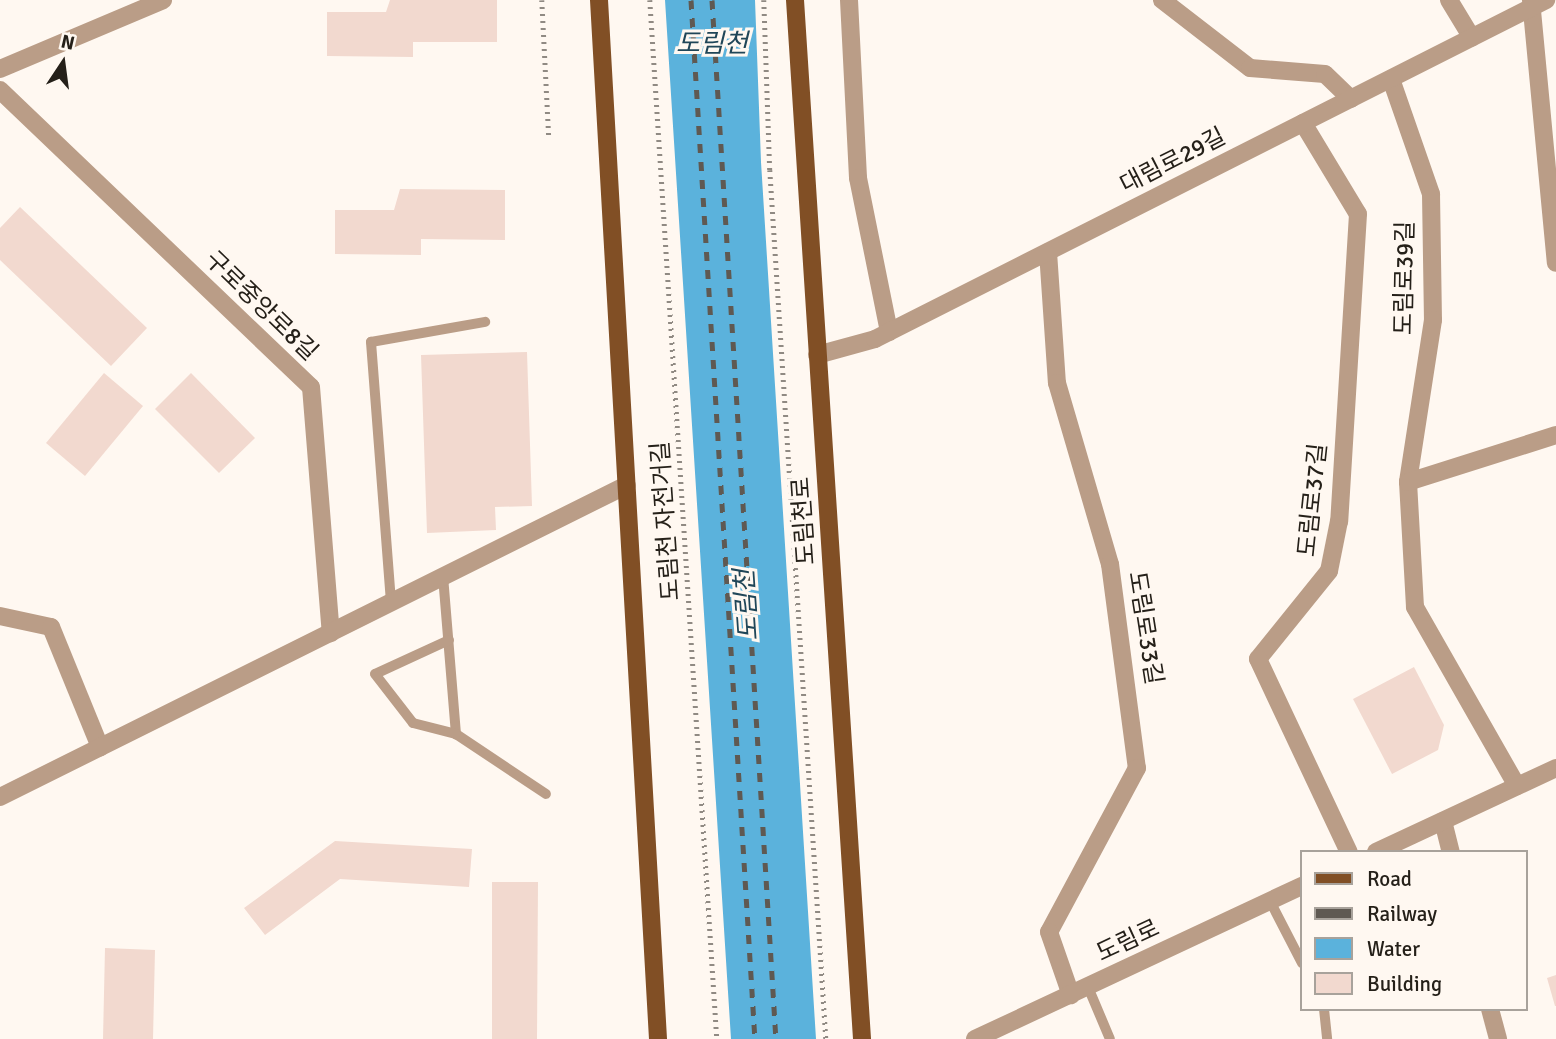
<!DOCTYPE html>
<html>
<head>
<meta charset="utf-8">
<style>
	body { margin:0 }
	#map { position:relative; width:1556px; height:1039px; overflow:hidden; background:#fff8f1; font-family:Signika,"Noto Sans KR",sans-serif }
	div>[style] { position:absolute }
	.water>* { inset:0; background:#5bb2dc }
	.building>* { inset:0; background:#f2d9cf }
	.path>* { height:4.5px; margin-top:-2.25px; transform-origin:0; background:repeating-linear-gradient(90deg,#908a83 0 2px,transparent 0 7px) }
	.service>* { height:10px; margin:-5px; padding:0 5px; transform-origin:5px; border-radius:5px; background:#ba9d87 }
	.minor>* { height:18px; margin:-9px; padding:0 9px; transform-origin:9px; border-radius:9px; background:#ba9d87 }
	.tertiary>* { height:18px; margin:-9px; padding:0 9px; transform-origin:9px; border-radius:9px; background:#ba9d87 }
	.primary>* { height:18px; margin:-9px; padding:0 9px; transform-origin:9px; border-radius:9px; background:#814f25 }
	.rail>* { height:5px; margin-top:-2.5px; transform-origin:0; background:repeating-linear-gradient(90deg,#5f5952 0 9px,transparent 0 18px) }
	span { translate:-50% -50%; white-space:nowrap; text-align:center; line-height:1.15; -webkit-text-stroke:6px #fff8f1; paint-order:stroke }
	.street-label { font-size:24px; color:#252019 }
	.water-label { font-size:26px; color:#204658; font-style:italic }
	.legend { position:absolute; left:1300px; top:850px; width:228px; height:161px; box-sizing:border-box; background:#fff8f1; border:2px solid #a8a29b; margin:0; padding:9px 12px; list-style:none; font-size:21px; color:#252019 }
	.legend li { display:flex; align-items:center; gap:14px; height:35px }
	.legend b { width:35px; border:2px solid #a8a29b }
	.north { position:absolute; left:28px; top:28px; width:70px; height:70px; -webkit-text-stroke:5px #fff8f1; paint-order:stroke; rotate:13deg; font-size:19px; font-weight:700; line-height:28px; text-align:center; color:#252019 }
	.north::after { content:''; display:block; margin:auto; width:24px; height:32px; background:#252019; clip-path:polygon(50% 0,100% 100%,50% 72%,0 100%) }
</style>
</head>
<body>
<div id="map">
	<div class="water">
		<i style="clip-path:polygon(665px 0,755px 0,761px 162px,816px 1039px,731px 1039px)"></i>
	</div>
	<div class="building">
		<i style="clip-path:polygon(390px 0,497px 0,497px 42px,413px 42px,413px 57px,327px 56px,327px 12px,386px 12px)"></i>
		<i style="clip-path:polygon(400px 189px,505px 190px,505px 240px,421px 239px,421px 255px,335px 254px,335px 210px,394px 210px)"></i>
		<i style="clip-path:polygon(20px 207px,147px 328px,111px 366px,0 260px,0 228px)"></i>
		<i style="clip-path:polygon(527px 352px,532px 506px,495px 507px,496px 530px,427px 533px,421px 355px)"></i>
		<i style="clip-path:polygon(104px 373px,143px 406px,85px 476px,46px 443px)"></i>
		<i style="clip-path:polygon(191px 373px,255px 438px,219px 473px,155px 409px)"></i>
		<i style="clip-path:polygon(1414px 667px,1444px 725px,1438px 750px,1392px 774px,1353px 699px)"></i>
		<i style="clip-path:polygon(335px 841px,472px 849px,469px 887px,340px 879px,265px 935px,244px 908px)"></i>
		<i style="clip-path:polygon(492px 882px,538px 882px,537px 1039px,492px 1039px)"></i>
		<i style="clip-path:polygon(105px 948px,155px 950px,153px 1039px,103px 1039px)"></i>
		<i style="clip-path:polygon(1556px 975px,1556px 1006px,1555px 1006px,1547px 978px)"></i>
	</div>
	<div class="path">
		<i style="left:542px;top:0;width:138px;rotate:87.1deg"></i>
		<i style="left:650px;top:0;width:1041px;rotate:86.31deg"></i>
		<i style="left:764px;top:0;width:170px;rotate:88deg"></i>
		<i style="left:770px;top:170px;width:871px;rotate:86.31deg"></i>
	</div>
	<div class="service">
		<i style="left:443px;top:576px;width:159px;rotate:85.3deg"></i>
		<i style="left:456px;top:734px;width:108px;rotate:33.7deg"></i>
		<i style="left:391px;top:602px;width:261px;rotate:-94.4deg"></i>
		<i style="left:371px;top:342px;width:116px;rotate:-10deg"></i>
		<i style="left:449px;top:640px;width:81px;rotate:155.3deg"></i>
		<i style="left:375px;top:674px;width:62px;rotate:52.2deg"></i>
		<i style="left:413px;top:723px;width:44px;rotate:14.3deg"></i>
		<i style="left:1270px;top:901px;width:70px;rotate:62.7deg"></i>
		<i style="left:1088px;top:987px;width:56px;rotate:67.1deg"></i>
		<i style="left:1324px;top:1009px;width:30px;rotate:84deg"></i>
	</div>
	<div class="minor">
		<i style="left:849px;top:0;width:178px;rotate:87.1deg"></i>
		<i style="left:858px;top:178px;width:157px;rotate:78.6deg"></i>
		<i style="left:1162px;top:0;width:111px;rotate:37.7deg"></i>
		<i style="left:1250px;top:68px;width:75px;rotate:4.6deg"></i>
		<i style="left:1325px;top:74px;width:36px;rotate:44deg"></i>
		<i style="left:1449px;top:0;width:44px;rotate:58.8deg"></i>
		<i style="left:1531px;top:0;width:264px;rotate:84.6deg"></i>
		<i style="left:0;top:69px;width:177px;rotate:-22.9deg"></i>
		<i style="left:1391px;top:79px;width:122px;rotate:70.8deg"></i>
		<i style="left:1431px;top:194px;width:126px;rotate:89.1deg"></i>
		<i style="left:1433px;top:320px;width:164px;rotate:98.8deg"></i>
		<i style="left:0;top:90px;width:430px;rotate:43.7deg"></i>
		<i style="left:311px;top:387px;width:247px;rotate:85.4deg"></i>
		<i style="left:1303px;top:123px;width:106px;rotate:58.9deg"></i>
		<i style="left:1358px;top:214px;width:308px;rotate:93.5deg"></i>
		<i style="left:1339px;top:521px;width:51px;rotate:101.3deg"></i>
		<i style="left:1329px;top:571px;width:113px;rotate:128.9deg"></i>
		<i style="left:1258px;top:659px;width:213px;rotate:64.8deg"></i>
		<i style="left:1048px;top:252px;width:131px;rotate:86.1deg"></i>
		<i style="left:1057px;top:383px;width:189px;rotate:73.7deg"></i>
		<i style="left:1110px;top:564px;width:206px;rotate:82.5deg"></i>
		<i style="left:1137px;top:768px;width:186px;rotate:118.2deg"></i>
		<i style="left:1049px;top:932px;width:67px;rotate:70.8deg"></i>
		<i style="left:817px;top:355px;width:60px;rotate:-15.4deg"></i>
		<i style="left:875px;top:339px;width:752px;rotate:-26.8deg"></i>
		<i style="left:0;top:616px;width:52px;rotate:12.2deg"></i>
		<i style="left:51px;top:627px;width:130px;rotate:67.8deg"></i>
		<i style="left:1517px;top:786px;width:206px;rotate:-119.7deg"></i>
		<i style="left:1415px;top:607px;width:125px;rotate:-93.2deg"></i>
		<i style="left:1408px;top:482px;width:155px;rotate:-17.6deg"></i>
		<i style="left:0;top:797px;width:700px;rotate:-26.46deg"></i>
		<i style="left:1443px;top:821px;width:32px;rotate:76deg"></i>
		<i style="left:1490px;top:1009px;width:31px;rotate:75deg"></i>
	</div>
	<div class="tertiary">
		<i style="left:1376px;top:852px;width:199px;rotate:-25deg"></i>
		<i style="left:975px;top:1039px;width:361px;rotate:-25.1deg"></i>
	</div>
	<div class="primary">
		<i style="left:599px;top:0;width:1041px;rotate:86.75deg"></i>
		<i style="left:795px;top:0;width:1041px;rotate:86.31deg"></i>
	</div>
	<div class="rail">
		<i style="left:691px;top:0;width:1041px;rotate:86.48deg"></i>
		<i style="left:712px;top:0;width:1041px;rotate:86.48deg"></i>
	</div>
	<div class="street-label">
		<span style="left:1173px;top:161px;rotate:-27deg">대림로29길</span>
		<span style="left:1405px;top:278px;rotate:-89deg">도림로39길</span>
		<span style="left:261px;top:306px;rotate:44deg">구로중앙로8길</span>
		<span style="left:1313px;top:500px;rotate:-84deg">도림로37길</span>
		<span style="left:666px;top:521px;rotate:-94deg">도림천 자전거길</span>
		<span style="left:804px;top:521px;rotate:-94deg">도림천로</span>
		<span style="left:1145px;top:628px;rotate:81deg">도림로33길</span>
		<span style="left:1128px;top:941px;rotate:-25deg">도림로</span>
	</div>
	<div class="water-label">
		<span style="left:712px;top:45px">도림천</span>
		<span style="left:748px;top:605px;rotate:-94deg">도림천</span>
	</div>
	<ul class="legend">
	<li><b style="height:9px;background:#814f25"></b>Road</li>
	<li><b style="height:9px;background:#5f5952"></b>Railway</li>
	<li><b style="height:19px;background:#5bb2dc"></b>Water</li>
	<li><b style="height:19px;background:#f2d9cf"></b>Building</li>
	</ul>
	<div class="north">N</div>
</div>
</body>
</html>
